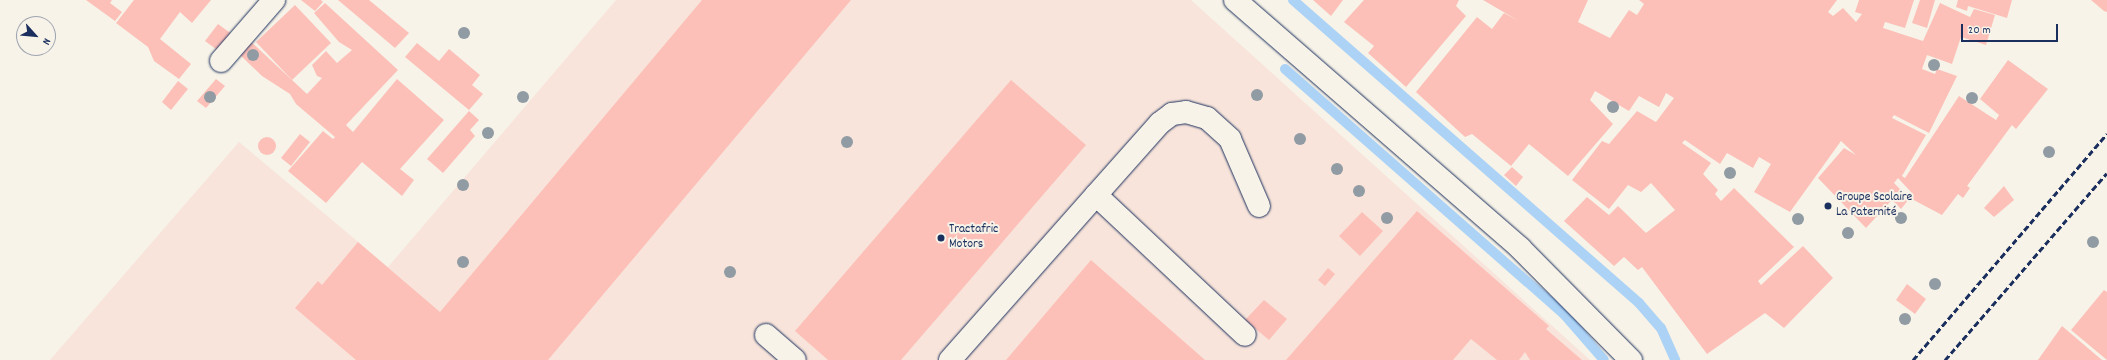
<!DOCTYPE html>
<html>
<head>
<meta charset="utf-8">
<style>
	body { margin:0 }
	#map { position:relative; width:2107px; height:360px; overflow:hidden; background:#f7f3e8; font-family:Dekko,sans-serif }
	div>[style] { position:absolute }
	.built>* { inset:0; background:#f8e4da }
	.stream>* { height:10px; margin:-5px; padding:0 5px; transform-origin:5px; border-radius:5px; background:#acd3f6 }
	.building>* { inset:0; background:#fcc0b8 }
	.round { border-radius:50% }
	.roads { filter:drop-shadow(0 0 1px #1b2f5e) drop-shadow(0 0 1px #1b2f5e) }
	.minor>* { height:22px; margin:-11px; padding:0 11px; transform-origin:11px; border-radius:11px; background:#f7f3e8 }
	.rail>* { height:3px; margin-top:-1.5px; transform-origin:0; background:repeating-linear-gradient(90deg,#1b2f5e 0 6px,transparent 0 9px) }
	.trees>* { width:12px; height:12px; margin:-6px; border-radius:50%; background:#919ba3 }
	.dots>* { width:11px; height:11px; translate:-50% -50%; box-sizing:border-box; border:2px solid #f7f3e8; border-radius:50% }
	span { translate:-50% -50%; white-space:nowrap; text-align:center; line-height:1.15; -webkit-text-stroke:4px #f7f3e8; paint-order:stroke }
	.poi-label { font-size:13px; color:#1b2f5e }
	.left { translate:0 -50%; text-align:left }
	.north { position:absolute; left:16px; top:16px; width:40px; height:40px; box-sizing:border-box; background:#f7f3e8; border:1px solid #9fa5b1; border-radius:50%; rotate:117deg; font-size:11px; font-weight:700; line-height:16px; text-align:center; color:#1b2f5e }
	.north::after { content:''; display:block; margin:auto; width:14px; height:18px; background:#1b2f5e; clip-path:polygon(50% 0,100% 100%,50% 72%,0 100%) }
	.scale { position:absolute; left:1961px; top:24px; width:97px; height:18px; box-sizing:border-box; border:2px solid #1b2f5e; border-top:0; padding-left:5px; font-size:12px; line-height:14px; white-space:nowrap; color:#1b2f5e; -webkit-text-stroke:3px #f7f3e8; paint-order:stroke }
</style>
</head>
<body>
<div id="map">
	<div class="built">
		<i style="clip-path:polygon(616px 0,1191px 0,1590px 360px,50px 360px,239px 142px,388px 267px)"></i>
	</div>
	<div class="stream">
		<i style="left:1293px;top:0;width:460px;rotate:41.2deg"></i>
		<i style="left:1639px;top:303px;width:33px;rotate:49deg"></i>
		<i style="left:1661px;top:328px;width:35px;rotate:66deg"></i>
		<i style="left:1285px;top:69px;width:370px;rotate:41.3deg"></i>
		<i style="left:1563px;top:313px;width:62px;rotate:48.9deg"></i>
	</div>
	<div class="building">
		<i style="clip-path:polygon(86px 0,112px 0,110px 3px,122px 12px,115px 21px)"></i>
		<i style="clip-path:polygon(134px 0,211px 0,192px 23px,180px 12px,160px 39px,191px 64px,179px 79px,154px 61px,148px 47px,116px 23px)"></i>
		<i style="clip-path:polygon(301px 0,321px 0,323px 2px,315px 11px)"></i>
		<i style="clip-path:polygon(338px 0,369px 0,409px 33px,395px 48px)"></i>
		<i style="clip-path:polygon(702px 0,851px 0,548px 360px,356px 360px,295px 308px,318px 281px,322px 285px,358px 242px,440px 312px)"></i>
		<i style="clip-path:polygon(1313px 0,1343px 0,1331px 16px)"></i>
		<i style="clip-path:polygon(1364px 0,1459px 0,1456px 6px,1466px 16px,1406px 87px,1368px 53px,1374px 46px,1344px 22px)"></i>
		<i style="clip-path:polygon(1483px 0,1588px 0,1578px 22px,1610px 38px,1629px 10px,1637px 15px,1644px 4px,1639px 0,1837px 0,1828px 12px,1833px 16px,1843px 8px,1856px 22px,1862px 14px,1855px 12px,1859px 0,1914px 0,1905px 28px,1885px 22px,1883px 28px,1923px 41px,1940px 3px,1970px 17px,1974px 9px,1995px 15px,1986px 45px,1961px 37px,1952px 64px,1927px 55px,1922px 69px,1935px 74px,1937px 69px,1957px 76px,1929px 133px,1894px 115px,1892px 118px,1926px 135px,1902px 176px,1905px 178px,1959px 96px,1996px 120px,1999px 115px,1980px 99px,2008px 60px,2048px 89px,2016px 129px,2012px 125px,1967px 186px,1970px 188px,1963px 198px,1958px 194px,1942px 215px,1908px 197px,1911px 192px,1898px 178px,1894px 183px,1901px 190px,1866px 228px,1818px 178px,1844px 148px,1856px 155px,1841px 141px,1790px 212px,1754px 192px,1771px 164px,1759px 157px,1753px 168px,1727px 153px,1720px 164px,1685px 140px,1682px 143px,1711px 163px,1703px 174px,1718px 190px,1715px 194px,1721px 201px,1734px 188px,1794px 247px,1758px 281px,1761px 285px,1803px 246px,1833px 278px,1784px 328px,1765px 313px,1707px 354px,1642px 267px,1638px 270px,1624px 257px,1614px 266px,1564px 221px,1587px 197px,1609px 215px,1618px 206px,1646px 233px,1675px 210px,1651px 183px,1641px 192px,1628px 185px,1609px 209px,1572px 180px,1602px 141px,1609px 144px,1637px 111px,1656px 122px,1674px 98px,1666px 93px,1659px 107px,1639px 96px,1629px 111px,1595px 91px,1590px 100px,1613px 124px,1568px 176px,1529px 144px,1511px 166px,1472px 134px,1465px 137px,1416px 92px,1477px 17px,1492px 29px,1504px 13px,1519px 21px)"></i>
		<i style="clip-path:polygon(1920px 0,1935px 0,1927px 28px,1912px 23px)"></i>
		<i style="clip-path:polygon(1958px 0,2012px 0,2007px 18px,1968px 6px,1967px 11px,1956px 7px)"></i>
		<i style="clip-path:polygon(2091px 0,2107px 0,2107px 12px,2104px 11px)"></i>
		<i style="clip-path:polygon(325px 3px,398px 70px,346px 125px,353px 132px,397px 79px,444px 120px,400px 169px,414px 180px,402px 196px,362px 162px,326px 203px,288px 171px,323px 131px,333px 139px,335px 137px,296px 104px,290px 94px,262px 76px,236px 51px,248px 39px,307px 94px,322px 78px,317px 76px,312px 65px,326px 51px,337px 63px,352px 50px,339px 42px,314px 13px)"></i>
		<i style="clip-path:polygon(295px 5px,331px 43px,292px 80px,256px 42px)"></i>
		<i style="clip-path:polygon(218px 24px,233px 35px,220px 52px,205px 41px)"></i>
		<i style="clip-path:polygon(417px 43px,439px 61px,449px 49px,480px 75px,472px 85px,483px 94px,469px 110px,405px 57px)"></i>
		<i style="clip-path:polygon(216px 79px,225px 86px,206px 108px,197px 101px)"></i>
		<i style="clip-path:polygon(1011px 80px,1086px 145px,901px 360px,828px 360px,795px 331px)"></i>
		<i style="clip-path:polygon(178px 81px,188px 89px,171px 110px,162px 102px)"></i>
		<i style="clip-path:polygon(469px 111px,479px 120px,470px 130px,475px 136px,443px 173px,427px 159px)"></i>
		<i style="clip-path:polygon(300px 134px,310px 142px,291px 166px,281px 158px)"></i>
		<i class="round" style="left:258px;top:137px;width:18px;height:18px"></i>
		<i style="clip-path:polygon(1512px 167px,1523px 177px,1516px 186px,1504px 175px)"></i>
		<i style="clip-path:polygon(2004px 186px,2014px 200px,1994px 217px,1984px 208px)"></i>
		<i style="clip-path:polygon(1900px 193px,1909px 199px,1901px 209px,1893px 201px)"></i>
		<i style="clip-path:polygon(1417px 211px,1549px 326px,1546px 329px,1582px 360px,1530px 360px,1525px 352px,1519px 360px,1497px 360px,1471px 339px,1453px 360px,1286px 360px)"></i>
		<i style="clip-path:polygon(1362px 212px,1383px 231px,1360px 256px,1339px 236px)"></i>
		<i style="clip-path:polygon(1091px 260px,1205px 360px,1006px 360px)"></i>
		<i style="clip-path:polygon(1328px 268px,1335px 274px,1325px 286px,1318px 280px)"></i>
		<i style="clip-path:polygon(1907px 284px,1926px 299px,1915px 314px,1896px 300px)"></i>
		<i style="clip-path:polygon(2104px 290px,2107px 292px,2107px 360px,2071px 330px)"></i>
		<i style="clip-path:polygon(1264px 300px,1287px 319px,1269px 340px,1245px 320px)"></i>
		<i style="clip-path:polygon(2062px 326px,2102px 360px,2038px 360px)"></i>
	</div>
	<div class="roads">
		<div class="minor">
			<i style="left:1235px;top:0;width:378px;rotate:41deg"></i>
			<i style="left:1520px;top:248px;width:158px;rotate:45.3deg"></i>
			<i style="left:221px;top:61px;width:81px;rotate:-49deg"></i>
			<i style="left:1096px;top:195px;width:96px;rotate:-48.4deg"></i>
			<i style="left:1160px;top:123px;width:15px;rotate:-37deg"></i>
			<i style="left:1172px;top:114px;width:14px;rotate:-8deg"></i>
			<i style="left:1186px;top:112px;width:22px;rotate:16deg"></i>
			<i style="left:1207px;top:118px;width:31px;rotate:42deg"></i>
			<i style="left:1230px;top:139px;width:73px;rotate:66.6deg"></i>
			<i style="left:766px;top:335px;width:38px;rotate:41deg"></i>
			<i style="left:950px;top:360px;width:220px;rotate:-48.5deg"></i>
			<i style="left:1096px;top:195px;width:204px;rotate:43.2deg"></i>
		</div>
	</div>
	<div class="rail">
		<i style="left:1913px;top:360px;width:298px;rotate:-49.4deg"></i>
		<i style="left:1945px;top:360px;width:247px;rotate:-49.1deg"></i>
	</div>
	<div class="trees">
		<i style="left:464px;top:33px"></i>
		<i style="left:253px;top:55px"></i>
		<i style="left:1934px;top:65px"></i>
		<i style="left:1257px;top:95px"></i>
		<i style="left:210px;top:97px"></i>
		<i style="left:523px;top:97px"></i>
		<i style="left:1972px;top:98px"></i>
		<i style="left:1613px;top:107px"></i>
		<i style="left:488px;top:133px"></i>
		<i style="left:1300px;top:139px"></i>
		<i style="left:847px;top:142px"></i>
		<i style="left:2049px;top:152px"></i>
		<i style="left:1337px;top:169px"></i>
		<i style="left:1730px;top:173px"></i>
		<i style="left:463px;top:185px"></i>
		<i style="left:1359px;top:191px"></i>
		<i style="left:1387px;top:218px"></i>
		<i style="left:1901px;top:218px"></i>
		<i style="left:1798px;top:219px"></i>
		<i style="left:1848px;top:233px"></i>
		<i style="left:2093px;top:242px"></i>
		<i style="left:463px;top:262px"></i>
		<i style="left:730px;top:272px"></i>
		<i style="left:1935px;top:284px"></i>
		<i style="left:1905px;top:319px"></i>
	</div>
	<div class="dots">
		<i style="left:1828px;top:206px;background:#1b2f5e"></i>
		<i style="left:941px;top:238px;background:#1b2f5e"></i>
	</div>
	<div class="poi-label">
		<span class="left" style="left:1836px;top:206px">Groupe Scolaire<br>La Paternité</span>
		<span class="left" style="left:949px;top:238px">Tractafric<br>Motors</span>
	</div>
	<div class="north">N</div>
	<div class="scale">20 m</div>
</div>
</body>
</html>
